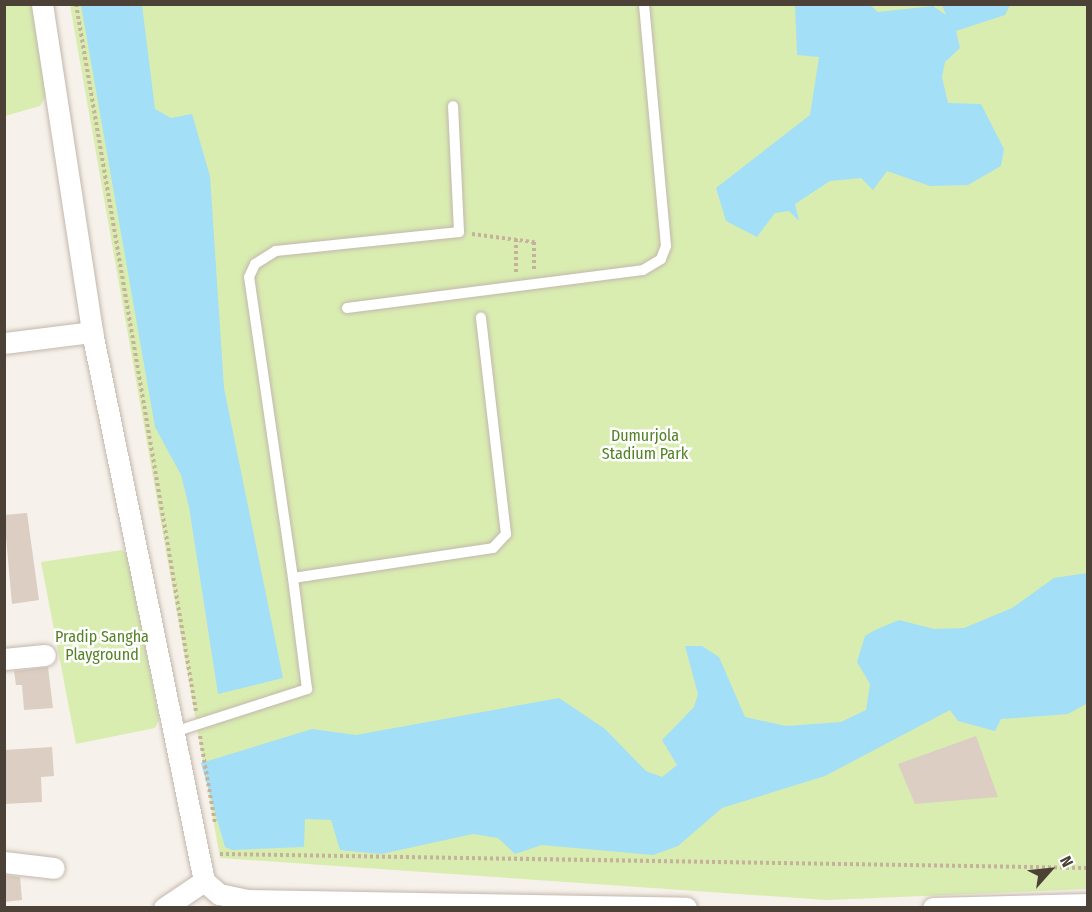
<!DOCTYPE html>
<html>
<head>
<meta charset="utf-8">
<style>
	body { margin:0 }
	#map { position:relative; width:1092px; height:912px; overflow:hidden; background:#f6f1ea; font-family:"Fira Sans Condensed",sans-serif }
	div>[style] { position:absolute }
	.green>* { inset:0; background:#d9edb1 }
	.water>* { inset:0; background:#a3dff6 }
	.building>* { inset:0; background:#dccec2 }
	.path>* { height:4px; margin-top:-2px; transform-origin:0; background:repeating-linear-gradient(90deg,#c5b19c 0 3px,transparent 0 6px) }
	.roads { filter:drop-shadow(0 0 2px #c3b7ac) drop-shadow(0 0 2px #c3b7ac) }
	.service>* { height:10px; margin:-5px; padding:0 5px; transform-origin:5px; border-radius:5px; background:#fff }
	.minor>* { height:21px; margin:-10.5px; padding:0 10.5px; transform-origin:10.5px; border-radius:10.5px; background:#fff }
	span { translate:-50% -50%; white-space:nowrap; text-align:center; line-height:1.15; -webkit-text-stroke:5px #fff; paint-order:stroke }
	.park-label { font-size:16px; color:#548225 }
	.frame { position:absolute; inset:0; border:6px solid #4b4137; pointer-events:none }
	.north { position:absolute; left:1020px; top:840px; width:60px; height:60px; -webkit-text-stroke:4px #fff; paint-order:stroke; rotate:63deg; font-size:16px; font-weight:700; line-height:24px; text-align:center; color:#4b4137 }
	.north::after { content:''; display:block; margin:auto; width:21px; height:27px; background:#4b4137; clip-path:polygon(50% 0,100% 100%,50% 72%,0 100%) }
</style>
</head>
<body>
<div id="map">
	<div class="green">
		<i style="clip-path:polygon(5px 5px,36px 5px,49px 91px,40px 106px,5px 116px)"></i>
		<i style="clip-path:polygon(70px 5px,1087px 5px,1087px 889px,827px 900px,220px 858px)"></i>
		<i style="clip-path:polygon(122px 550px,129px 557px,159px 720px,155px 728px,76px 744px,41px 562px)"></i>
	</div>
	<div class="water">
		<i style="clip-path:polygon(81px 5px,142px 5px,155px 109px,171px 118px,192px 114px,210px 176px,224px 388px,283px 678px,218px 694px,189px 507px,181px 475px,155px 427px)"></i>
		<i style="clip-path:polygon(795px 5px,870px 5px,878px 12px,933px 6px,946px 15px,942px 5px,1010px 5px,1005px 15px,956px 31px,960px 48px,945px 62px,942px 77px,948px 103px,981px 104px,1004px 149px,1001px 166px,968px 185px,930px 186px,887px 171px,873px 190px,861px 178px,830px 181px,795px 204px,799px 221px,789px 211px,775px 213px,757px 237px,726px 221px,716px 188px,810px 115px,819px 57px,797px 55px)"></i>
		<i style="clip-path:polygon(1087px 573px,1086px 704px,1068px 714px,1001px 719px,995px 731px,958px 721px,950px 710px,825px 776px,722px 808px,678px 846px,653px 855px,542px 845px,515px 854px,498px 838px,473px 834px,381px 854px,340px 850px,331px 820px,305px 819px,304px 847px,232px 850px,225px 847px,201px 763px,312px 729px,356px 735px,559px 698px,605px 729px,646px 771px,662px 777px,677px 765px,662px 740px,694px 707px,698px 694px,685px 646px,702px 646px,719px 657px,745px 717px,786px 726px,841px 722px,866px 710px,870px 684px,857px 662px,865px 636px,875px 630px,899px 620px,934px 629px,964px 628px,1012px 608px,1054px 578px)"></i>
	</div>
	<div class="building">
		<i style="clip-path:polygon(27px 513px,39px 600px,12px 604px,4px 515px)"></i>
		<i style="clip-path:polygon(48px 667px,53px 708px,24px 710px,22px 685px,16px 685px,14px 671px)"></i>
		<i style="clip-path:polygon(976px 736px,998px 797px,915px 804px,898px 764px)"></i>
		<i style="clip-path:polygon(52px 747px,54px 776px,41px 777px,42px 802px,4px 804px,4px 750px)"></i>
		<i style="clip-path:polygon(4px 875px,20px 877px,22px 900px,4px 902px)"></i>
	</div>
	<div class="path">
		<i style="left:76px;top:4px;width:717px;rotate:80.37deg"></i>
		<i style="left:472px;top:234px;width:63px;rotate:7.4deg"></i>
		<i style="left:534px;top:242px;width:29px;rotate:90deg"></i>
		<i style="left:516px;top:239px;width:35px;rotate:90deg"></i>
		<i style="left:200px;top:736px;width:88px;rotate:80.2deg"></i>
		<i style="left:220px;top:854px;width:868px;rotate:0.92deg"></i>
	</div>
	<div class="roads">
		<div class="service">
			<i style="left:347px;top:308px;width:298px;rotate:-7.3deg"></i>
			<i style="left:643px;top:270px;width:21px;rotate:-31deg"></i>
			<i style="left:661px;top:259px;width:14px;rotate:-69deg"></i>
			<i style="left:666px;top:246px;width:243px;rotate:-95.2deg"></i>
			<i style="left:293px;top:578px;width:304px;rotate:-98.3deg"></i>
			<i style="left:249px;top:277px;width:14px;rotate:-65deg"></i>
			<i style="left:255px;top:264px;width:25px;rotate:-32deg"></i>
			<i style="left:276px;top:251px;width:184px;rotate:-5.9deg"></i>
			<i style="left:459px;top:232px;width:126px;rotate:-92.7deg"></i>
			<i style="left:174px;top:732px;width:140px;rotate:-17.9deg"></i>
			<i style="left:307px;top:689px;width:112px;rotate:-97.2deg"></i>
			<i style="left:293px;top:578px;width:202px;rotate:-8.5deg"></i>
			<i style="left:493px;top:548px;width:19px;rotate:-47deg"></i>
			<i style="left:506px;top:534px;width:218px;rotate:-96.6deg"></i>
		</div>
		<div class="minor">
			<i style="left:42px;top:4px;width:332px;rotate:81.3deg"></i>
			<i style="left:92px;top:332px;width:560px;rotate:78.47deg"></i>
			<i style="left:204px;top:881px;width:20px;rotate:41deg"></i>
			<i style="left:219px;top:894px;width:29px;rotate:12deg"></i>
			<i style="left:247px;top:900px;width:439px;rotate:1deg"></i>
			<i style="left:4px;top:343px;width:89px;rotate:-7.1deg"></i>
			<i style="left:4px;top:659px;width:41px;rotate:-5.6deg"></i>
			<i style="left:4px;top:862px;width:50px;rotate:6.8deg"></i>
			<i style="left:164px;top:908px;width:48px;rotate:-34deg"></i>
			<i style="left:933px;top:908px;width:155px;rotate:-1.5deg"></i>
		</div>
	</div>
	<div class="park-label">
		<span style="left:645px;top:445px">Dumurjola<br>Stadium Park</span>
		<span style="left:102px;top:646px">Pradip Sangha<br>Playground</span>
	</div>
	<div class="frame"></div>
	<div class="north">N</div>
</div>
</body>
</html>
